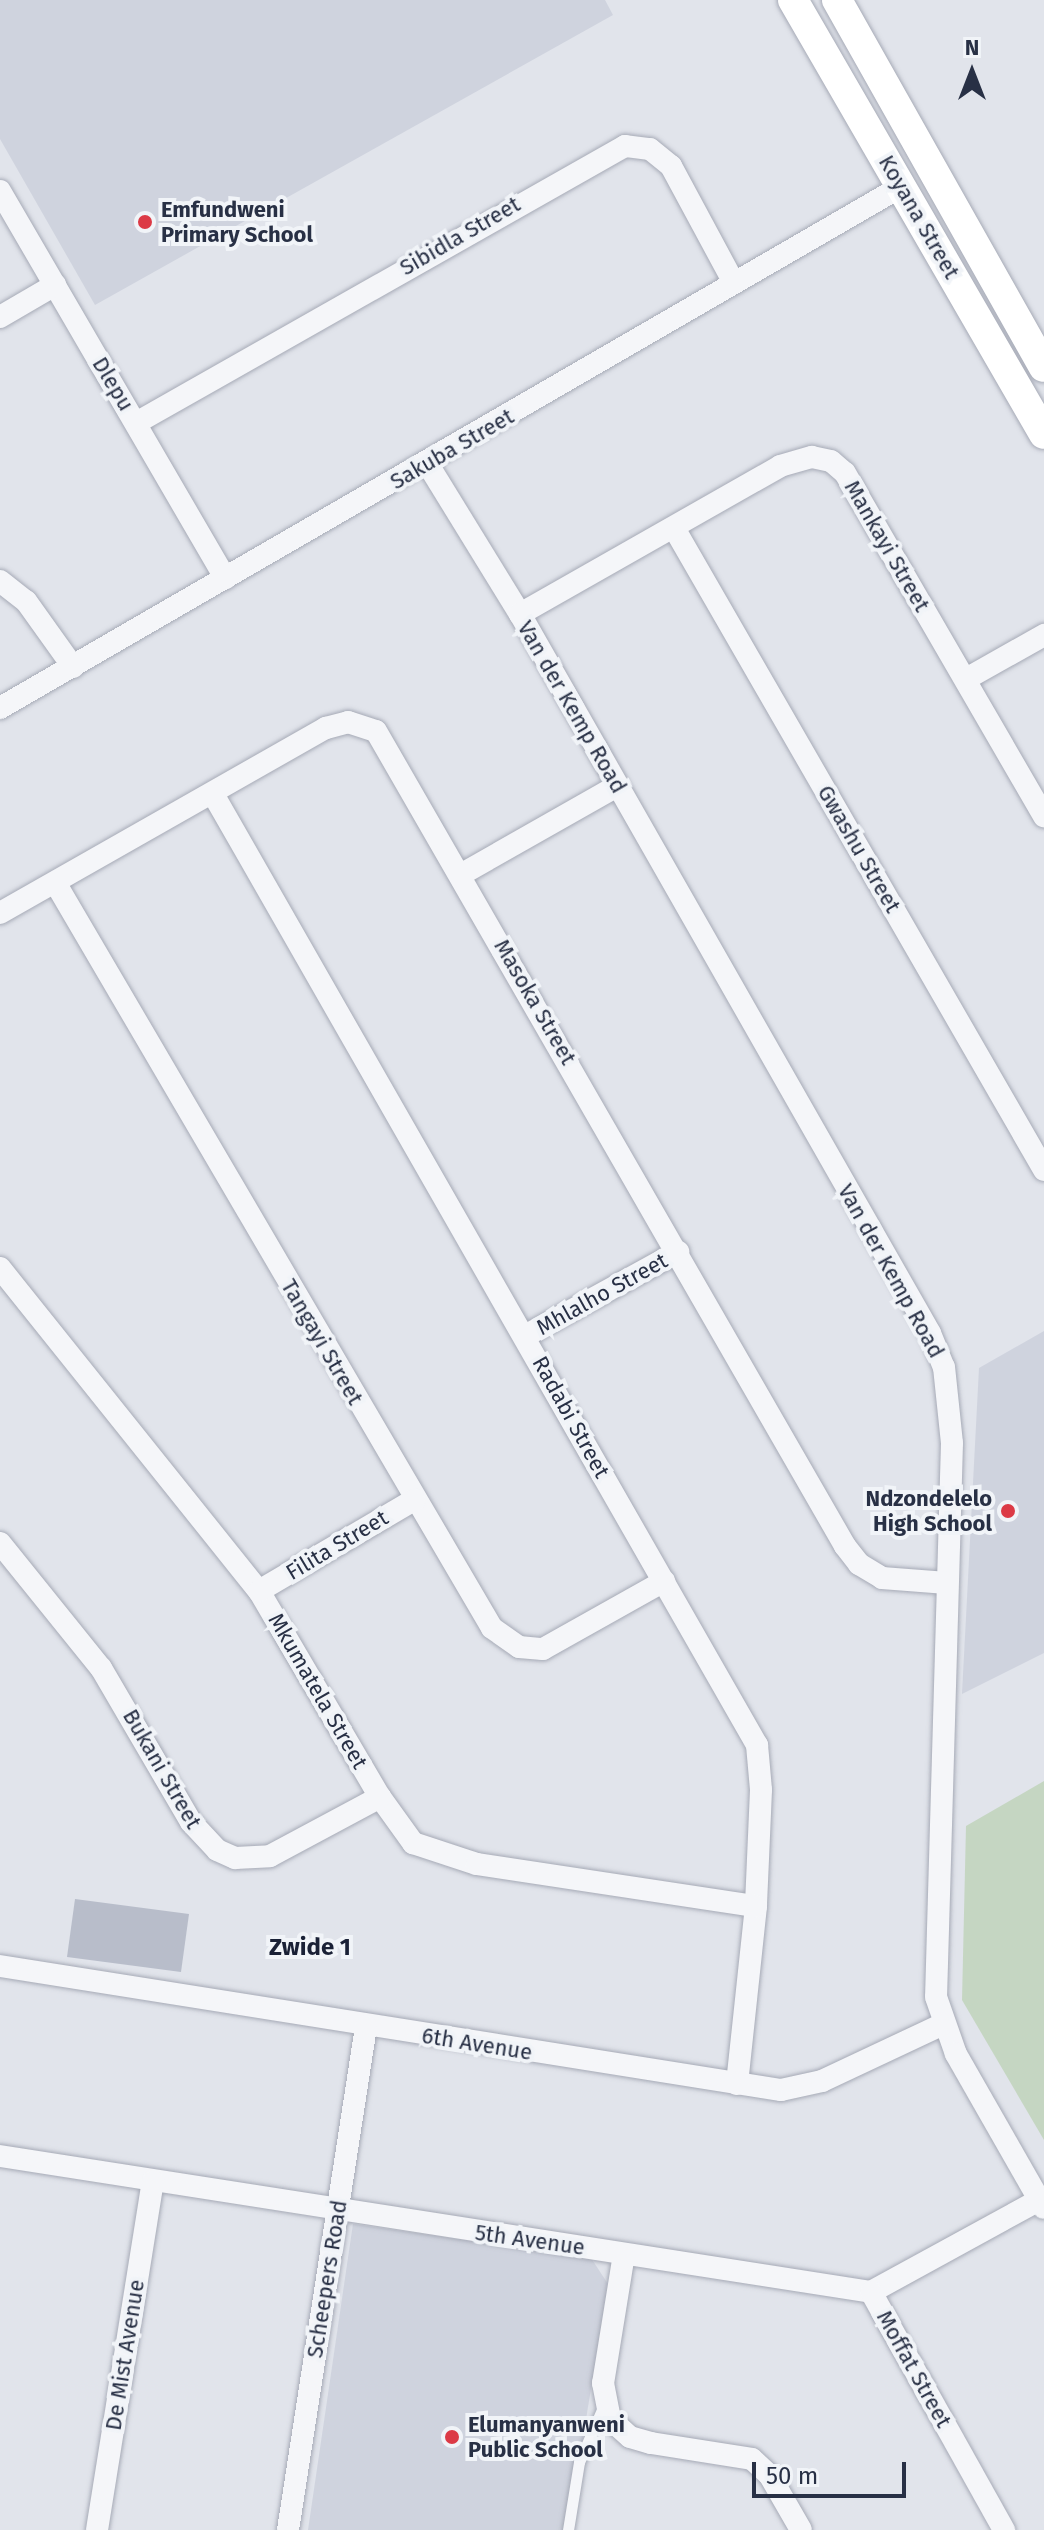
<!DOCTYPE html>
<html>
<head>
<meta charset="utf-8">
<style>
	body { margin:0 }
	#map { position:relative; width:1044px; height:2530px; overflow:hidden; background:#e1e4eb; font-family:"Fira Sans",sans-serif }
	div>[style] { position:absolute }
	.built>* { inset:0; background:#cfd3de }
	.green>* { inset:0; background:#c5d6c2 }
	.building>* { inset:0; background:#b8bdca }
	.roads { filter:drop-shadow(0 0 2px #a6aab6) drop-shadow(0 0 2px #a6aab6) }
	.service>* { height:11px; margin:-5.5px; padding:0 5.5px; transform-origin:5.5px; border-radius:5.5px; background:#f5f6f9 }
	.minor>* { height:22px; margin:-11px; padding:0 11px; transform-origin:11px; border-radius:11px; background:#f5f6f9 }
	.secondary>* { height:30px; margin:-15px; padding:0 15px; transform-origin:15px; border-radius:15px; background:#fff }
	.dots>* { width:22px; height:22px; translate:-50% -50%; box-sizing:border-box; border:4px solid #f1f4f8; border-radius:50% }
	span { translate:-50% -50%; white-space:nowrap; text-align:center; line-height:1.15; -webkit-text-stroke:8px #f1f4f8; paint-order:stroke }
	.poi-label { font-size:22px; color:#283045; font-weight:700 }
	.left { translate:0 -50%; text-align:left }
	.right { translate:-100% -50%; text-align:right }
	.street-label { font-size:22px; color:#283045 }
	.neighbourhood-label { font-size:24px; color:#1a2136; font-weight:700 }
	.north { position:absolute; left:932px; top:32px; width:80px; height:80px; -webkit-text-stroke:6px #f1f4f8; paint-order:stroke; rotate:0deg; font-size:22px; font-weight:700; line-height:32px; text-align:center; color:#283045 }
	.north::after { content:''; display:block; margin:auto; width:28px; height:36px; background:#283045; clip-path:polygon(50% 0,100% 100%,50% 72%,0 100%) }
	.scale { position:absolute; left:752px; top:2462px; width:154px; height:36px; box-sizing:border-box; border:4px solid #283045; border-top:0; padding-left:10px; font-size:24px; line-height:28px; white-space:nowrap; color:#283045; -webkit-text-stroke:6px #f1f4f8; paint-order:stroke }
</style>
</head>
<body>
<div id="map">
	<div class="built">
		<i style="clip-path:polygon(0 0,605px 0,613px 15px,95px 305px,0 139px)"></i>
		<i style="clip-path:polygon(1044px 1331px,1044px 1653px,962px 1694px,979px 1368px)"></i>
		<i style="clip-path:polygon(353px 2224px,591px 2258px,608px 2284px,568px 2530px,308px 2530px)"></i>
	</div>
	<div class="green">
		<i style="clip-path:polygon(1044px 1781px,1044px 2140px,962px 2000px,966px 1826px)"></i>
	</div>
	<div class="building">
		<i style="clip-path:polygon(75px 1899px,189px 1914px,181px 1972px,67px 1957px)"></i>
	</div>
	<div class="roads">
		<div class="service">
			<i style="left:568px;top:2530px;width:69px;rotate:-80.8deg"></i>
			<i style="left:579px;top:2462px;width:62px;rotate:-66.3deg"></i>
		</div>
		<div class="minor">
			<i style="left:0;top:191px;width:448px;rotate:59.8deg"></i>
			<i style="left:0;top:317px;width:64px;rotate:-30.2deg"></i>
			<i style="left:136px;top:423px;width:562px;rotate:-29.53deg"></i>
			<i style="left:625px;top:146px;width:25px;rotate:7deg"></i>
			<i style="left:650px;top:149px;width:27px;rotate:39deg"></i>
			<i style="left:671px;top:166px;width:133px;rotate:61.7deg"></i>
			<i style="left:427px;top:463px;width:177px;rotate:58.4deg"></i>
			<i style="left:520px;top:614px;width:828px;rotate:60.31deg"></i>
			<i style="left:930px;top:1333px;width:37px;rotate:68deg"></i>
			<i style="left:944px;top:1367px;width:76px;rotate:84deg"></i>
			<i style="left:952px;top:1443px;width:554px;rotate:91.65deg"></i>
			<i style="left:936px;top:1997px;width:60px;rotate:70.7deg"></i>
			<i style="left:956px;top:2054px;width:177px;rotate:60.3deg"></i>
			<i style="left:674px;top:528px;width:741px;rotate:60.04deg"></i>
			<i style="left:0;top:581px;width:33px;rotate:38deg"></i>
			<i style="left:26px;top:601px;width:81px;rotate:54.5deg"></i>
			<i style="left:520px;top:614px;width:299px;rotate:-29.6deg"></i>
			<i style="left:780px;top:466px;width:33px;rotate:-16deg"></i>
			<i style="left:812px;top:457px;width:19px;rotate:12deg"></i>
			<i style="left:831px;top:461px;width:18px;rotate:41deg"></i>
			<i style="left:845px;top:473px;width:397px;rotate:59.9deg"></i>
			<i style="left:966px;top:679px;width:90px;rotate:-29.4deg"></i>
			<i style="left:0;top:708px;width:1042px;rotate:-30.06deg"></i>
			<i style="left:213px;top:794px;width:1096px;rotate:60.23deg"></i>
			<i style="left:757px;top:1745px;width:45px;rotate:84.9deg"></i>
			<i style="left:761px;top:1790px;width:116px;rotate:92.5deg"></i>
			<i style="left:756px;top:1906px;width:179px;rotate:96.1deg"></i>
			<i style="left:462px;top:874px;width:178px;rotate:-29.6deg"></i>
			<i style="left:56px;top:884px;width:862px;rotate:59.63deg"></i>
			<i style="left:492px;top:1628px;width:33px;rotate:35deg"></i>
			<i style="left:519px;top:1647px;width:24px;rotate:5deg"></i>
			<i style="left:543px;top:1649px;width:139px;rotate:-29.3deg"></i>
			<i style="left:0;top:913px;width:375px;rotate:-29.6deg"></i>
			<i style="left:326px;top:728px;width:23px;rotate:-15deg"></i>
			<i style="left:348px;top:722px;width:29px;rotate:18deg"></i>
			<i style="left:376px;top:731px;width:940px;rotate:60.08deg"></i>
			<i style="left:845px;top:1546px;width:23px;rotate:52deg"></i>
			<i style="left:859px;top:1564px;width:27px;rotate:31deg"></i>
			<i style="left:882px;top:1578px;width:65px;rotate:4.4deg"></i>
			<i style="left:0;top:1268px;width:414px;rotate:51.3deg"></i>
			<i style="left:259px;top:1591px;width:239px;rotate:59.6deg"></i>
			<i style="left:380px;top:1797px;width:57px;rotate:54.3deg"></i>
			<i style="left:413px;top:1843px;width:67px;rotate:18.2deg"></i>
			<i style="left:477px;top:1864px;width:282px;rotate:8.6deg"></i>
			<i style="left:525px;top:1336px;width:175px;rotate:-28.8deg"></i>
			<i style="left:0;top:1543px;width:161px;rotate:51.1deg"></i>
			<i style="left:101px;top:1668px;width:178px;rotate:59.7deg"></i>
			<i style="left:191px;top:1822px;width:38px;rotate:47deg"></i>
			<i style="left:217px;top:1850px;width:20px;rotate:24deg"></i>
			<i style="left:235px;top:1858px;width:35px;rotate:-3deg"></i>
			<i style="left:270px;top:1856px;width:125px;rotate:-28.2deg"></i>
			<i style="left:259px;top:1591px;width:180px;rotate:-30.4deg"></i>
			<i style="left:0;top:1966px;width:791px;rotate:9.02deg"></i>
			<i style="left:781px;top:2090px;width:42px;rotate:-12.4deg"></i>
			<i style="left:822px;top:2081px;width:134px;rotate:-25.2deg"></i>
			<i style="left:0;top:2156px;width:882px;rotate:8.87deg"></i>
			<i style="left:871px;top:2292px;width:192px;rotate:-28.7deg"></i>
			<i style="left:624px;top:2254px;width:131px;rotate:99.2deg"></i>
			<i style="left:603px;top:2383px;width:37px;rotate:79deg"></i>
			<i style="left:610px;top:2419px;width:27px;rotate:42deg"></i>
			<i style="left:630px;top:2437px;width:22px;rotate:16deg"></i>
			<i style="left:651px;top:2443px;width:102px;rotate:9deg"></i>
			<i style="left:752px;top:2459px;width:25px;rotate:43deg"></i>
			<i style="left:770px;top:2476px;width:62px;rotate:60.1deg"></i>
			<i style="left:871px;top:2292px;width:273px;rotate:60.8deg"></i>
			<i style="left:97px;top:2530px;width:353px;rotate:-80.9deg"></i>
			<i style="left:288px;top:2530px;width:509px;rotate:-81.19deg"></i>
		</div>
		<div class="secondary">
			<i style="left:793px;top:0;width:501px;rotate:59.96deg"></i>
			<i style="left:837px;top:0;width:421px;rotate:60.6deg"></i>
		</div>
	</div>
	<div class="dots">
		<i style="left:145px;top:222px;background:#dc3a46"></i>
		<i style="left:1008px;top:1511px;background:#dc3a46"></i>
		<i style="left:452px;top:2437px;background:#dc3a46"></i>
	</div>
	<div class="poi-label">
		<span class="left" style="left:161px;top:222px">Emfundweni<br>Primary School</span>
		<span class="right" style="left:992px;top:1511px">Ndzondelelo<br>High School</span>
		<span class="left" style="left:468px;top:2437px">Elumanyanweni<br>Public School</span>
	</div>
	<div class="street-label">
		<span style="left:919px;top:217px;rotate:60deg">Koyana Street</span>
		<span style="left:460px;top:236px;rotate:-30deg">Sibidla Street</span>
		<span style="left:113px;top:384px;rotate:59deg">Dlepu</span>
		<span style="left:452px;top:449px;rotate:-30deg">Sakuba Street</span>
		<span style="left:887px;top:546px;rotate:60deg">Mankayi Street</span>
		<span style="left:572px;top:707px;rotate:60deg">Van der Kemp Road</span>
		<span style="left:859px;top:849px;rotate:60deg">Gwashu Street</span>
		<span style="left:535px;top:1002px;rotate:60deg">Masoka Street</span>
		<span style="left:891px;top:1271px;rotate:61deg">Van der Kemp Road</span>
		<span style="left:602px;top:1294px;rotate:-29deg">Mhlalho Street</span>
		<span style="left:322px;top:1342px;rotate:60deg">Tangayi Street</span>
		<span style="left:571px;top:1417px;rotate:61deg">Radabi Street</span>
		<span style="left:337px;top:1545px;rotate:-31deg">Filita Street</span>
		<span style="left:318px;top:1691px;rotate:60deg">Mkumatela Street</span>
		<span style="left:162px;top:1769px;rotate:60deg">Bukani Street</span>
		<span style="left:477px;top:2044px;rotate:9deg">6th Avenue</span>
		<span style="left:530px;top:2240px;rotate:8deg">5th Avenue</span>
		<span style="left:327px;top:2279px;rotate:-81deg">Scheepers Road</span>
		<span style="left:125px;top:2355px;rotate:-81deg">De Mist Avenue</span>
		<span style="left:914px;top:2369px;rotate:61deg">Moffat Street</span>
	</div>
	<div class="neighbourhood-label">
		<span style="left:310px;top:1948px">Zwide 1</span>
	</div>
	<div class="north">N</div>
	<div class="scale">50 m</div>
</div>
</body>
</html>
